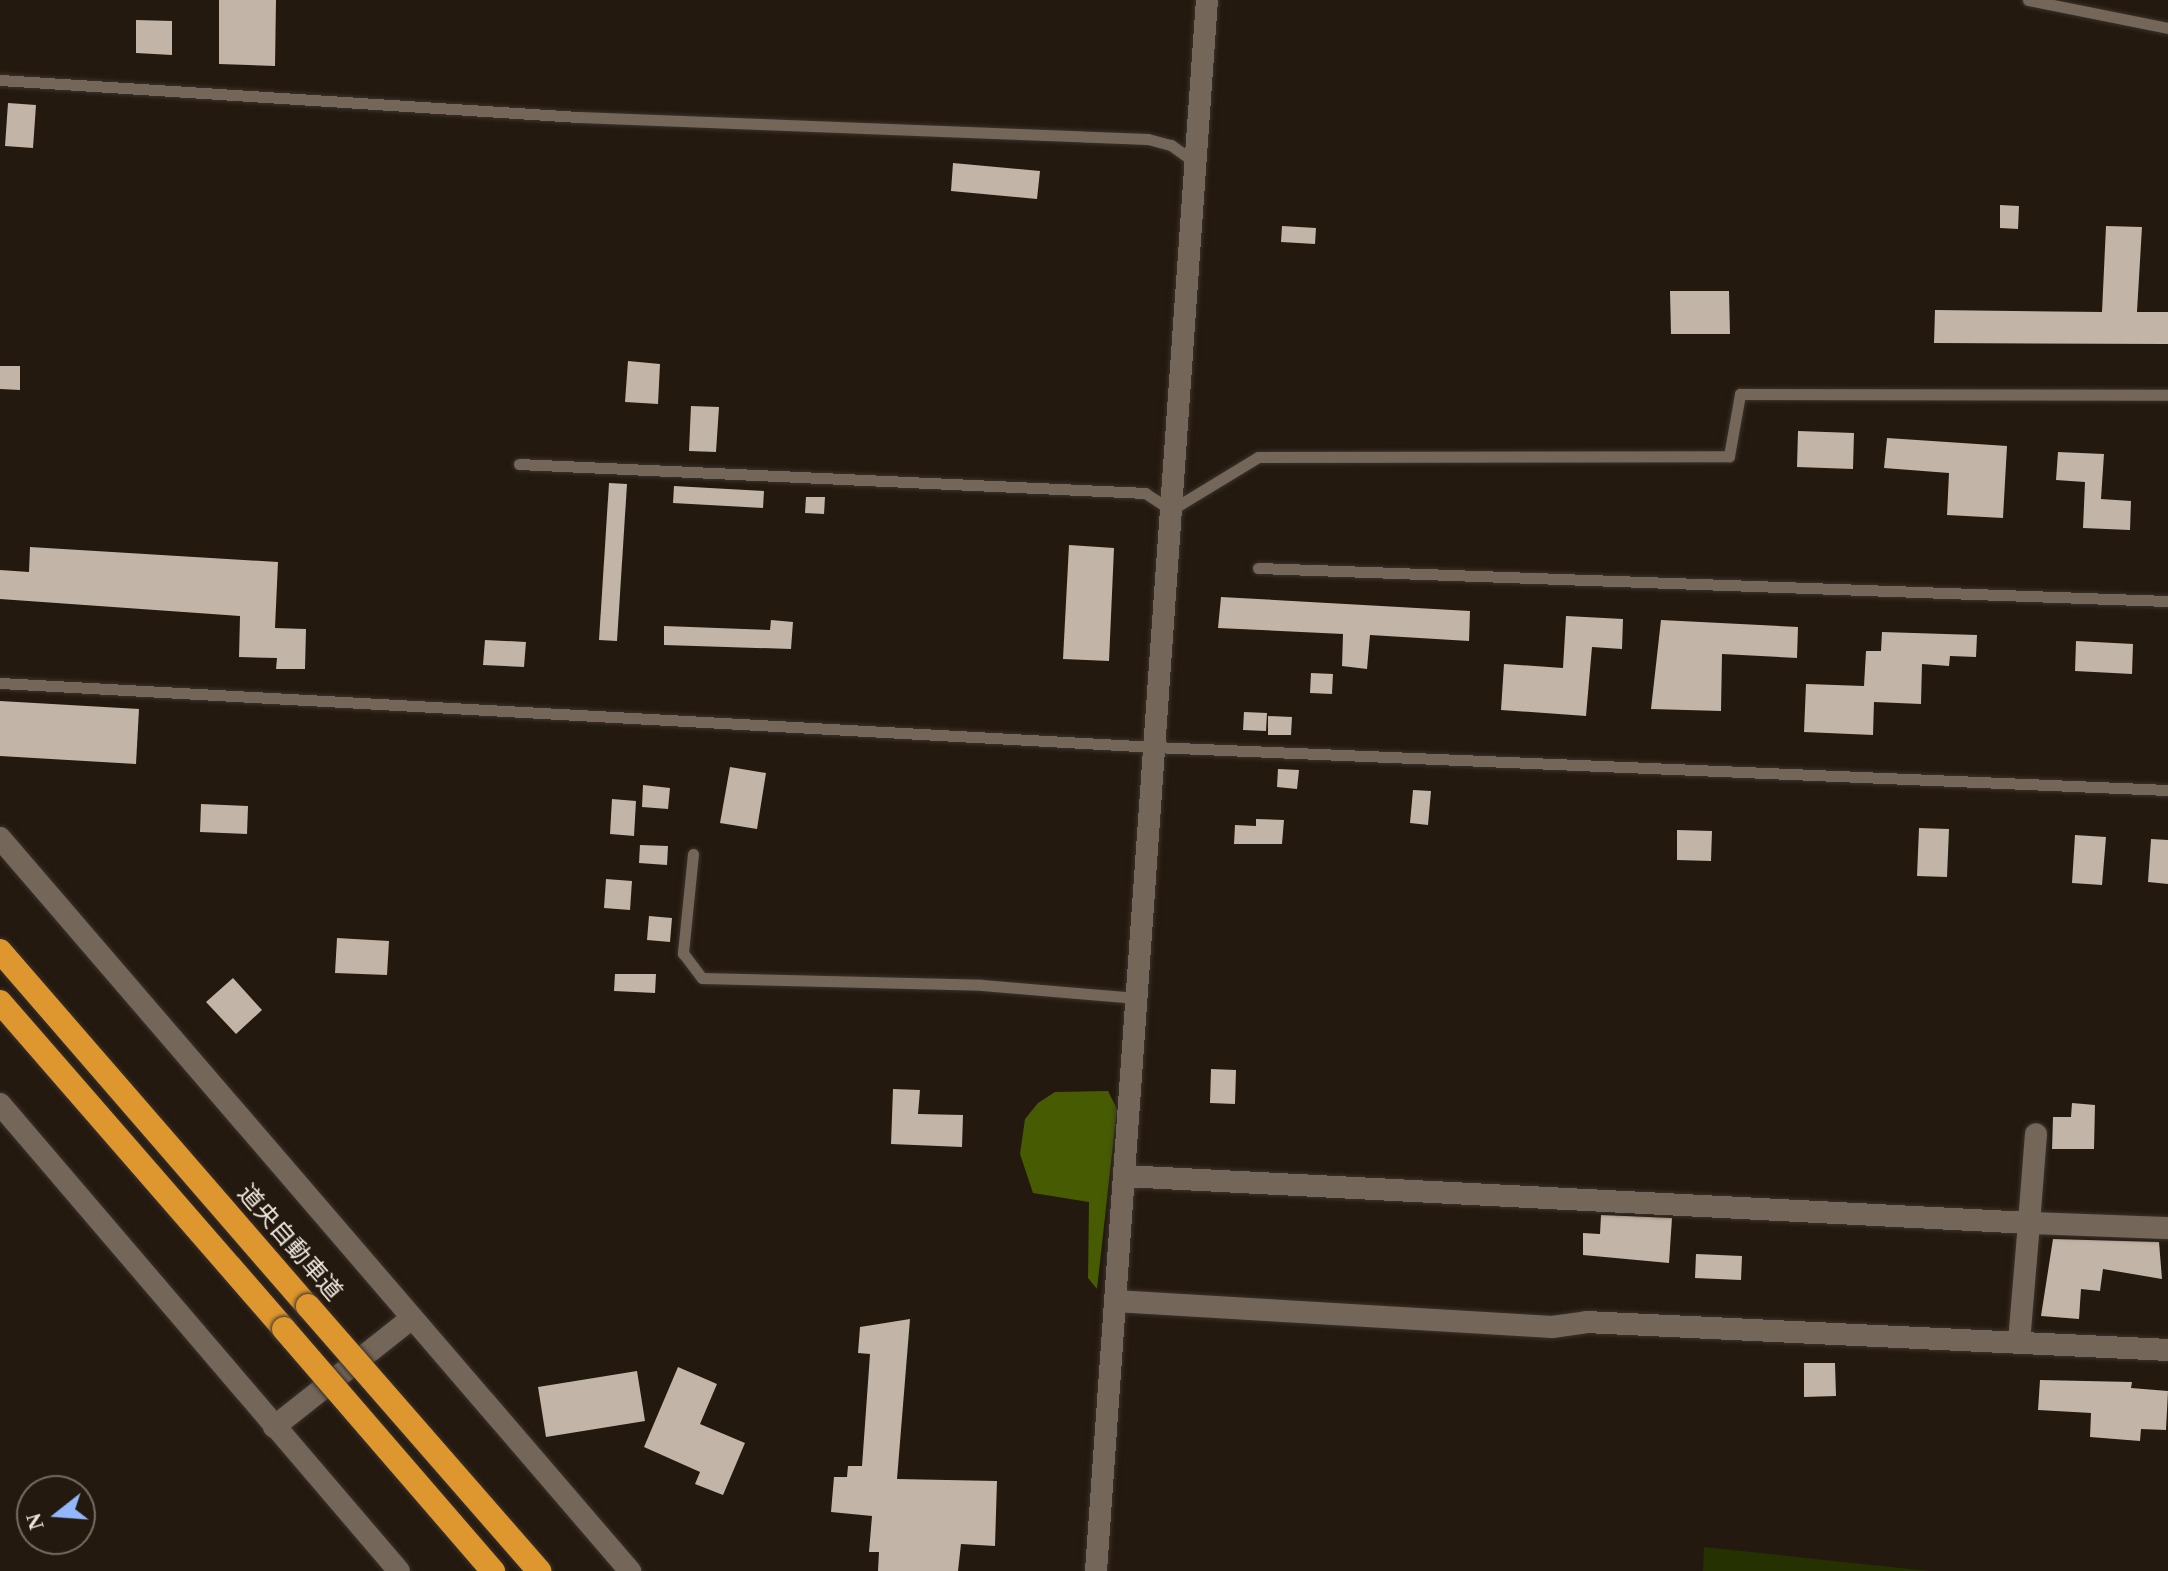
<!DOCTYPE html>
<html>
<head>
<meta charset="utf-8">
<style>
	body { margin:0 }
	#map { position:relative; width:2168px; height:1571px; overflow:hidden; background:#24190e; font-family:"Times New Roman","Noto Sans JP",serif }
	div>[style] { position:absolute }
	.green>* { inset:0; background:#253100 }
	.forest>* { inset:0; background:#465b02 }
	.building>* { inset:0; background:#c2b4a6 }
	.roads { filter:drop-shadow(0 0 2px #3a322d) drop-shadow(0 0 2px #3a322d) }
	.service>* { height:11px; margin:-5.5px; padding:0 5.5px; transform-origin:5.5px; border-radius:5.5px; background:#74675a }
	.minor>* { height:22px; margin:-11px; padding:0 11px; transform-origin:11px; border-radius:11px; background:#74675a }
	.motorway>* { height:24px; margin:-12px; padding:0 12px; transform-origin:12px; border-radius:12px; background:#de972e }
	.bridges { filter:drop-shadow(0 0 2px #3a322d) drop-shadow(0 0 2px #3a322d) }
	.motorway-bridge>* { height:24px; margin:-12px; padding:0 12px; transform-origin:12px; border-radius:12px; background:#de972e }
	span { translate:-50% -50%; white-space:nowrap; text-align:center; line-height:1.15; -webkit-text-stroke:8px #24190e; paint-order:stroke }
	.street-label { font-size:24px; color:#efe8e0 }
	.north { position:absolute; left:16px; top:1475px; width:80px; height:80px; box-sizing:border-box; background:#24190e; border:2px solid #756c62; border-radius:50%; rotate:253deg; font-size:22px; font-weight:700; line-height:32px; text-align:center; color:#efe8e0 }
	.north::after { content:''; display:block; margin:auto; width:28px; height:36px; background:#91b8fd; clip-path:polygon(50% 0,100% 100%,50% 72%,0 100%) }
</style>
</head>
<body>
<div id="map">
	<div class="green">
		<i style="clip-path:polygon(1704px 1547px,1929px 1571px,1703px 1571px)"></i>
	</div>
	<div class="forest">
		<i style="clip-path:polygon(1108px 1091px,1117px 1109px,1097px 1289px,1088px 1278px,1089px 1202px,1033px 1193px,1020px 1154px,1025px 1119px,1038px 1103px,1055px 1092px)"></i>
	</div>
	<div class="building">
		<i style="clip-path:polygon(219px 0,276px 0,275px 66px,219px 64px)"></i>
		<i style="clip-path:polygon(136px 20px,172px 21px,172px 55px,136px 53px)"></i>
		<i style="clip-path:polygon(8px 103px,36px 105px,33px 148px,5px 146px)"></i>
		<i style="clip-path:polygon(953px 163px,1040px 171px,1037px 199px,951px 191px)"></i>
		<i style="clip-path:polygon(2000px 205px,2019px 206px,2018px 229px,2000px 228px)"></i>
		<i style="clip-path:polygon(1282px 226px,1316px 228px,1315px 244px,1281px 242px)"></i>
		<i style="clip-path:polygon(2106px 226px,2142px 227px,2137px 312px,2168px 312px,2168px 344px,1934px 343px,1935px 310px,2102px 312px)"></i>
		<i style="clip-path:polygon(1670px 291px,1729px 291px,1730px 334px,1671px 334px)"></i>
		<i style="clip-path:polygon(628px 361px,660px 364px,658px 404px,625px 402px)"></i>
		<i style="clip-path:polygon(0 366px,20px 366px,20px 390px,0 389px)"></i>
		<i style="clip-path:polygon(691px 406px,719px 407px,716px 452px,689px 451px)"></i>
		<i style="clip-path:polygon(1798px 431px,1854px 433px,1853px 469px,1797px 467px)"></i>
		<i style="clip-path:polygon(1887px 438px,2007px 446px,2003px 518px,1947px 515px,1949px 473px,1884px 468px)"></i>
		<i style="clip-path:polygon(2058px 452px,2104px 454px,2101px 499px,2131px 501px,2130px 530px,2083px 528px,2085px 482px,2056px 480px)"></i>
		<i style="clip-path:polygon(609px 483px,627px 484px,617px 641px,599px 640px)"></i>
		<i style="clip-path:polygon(674px 486px,764px 491px,763px 508px,673px 503px)"></i>
		<i style="clip-path:polygon(806px 497px,825px 497px,824px 514px,805px 513px)"></i>
		<i style="clip-path:polygon(1069px 545px,1114px 548px,1109px 661px,1063px 659px)"></i>
		<i style="clip-path:polygon(30px 547px,278px 562px,275px 628px,306px 629px,305px 669px,276px 669px,277px 658px,239px 657px,240px 616px,0 599px,0 570px,29px 572px)"></i>
		<i style="clip-path:polygon(1221px 597px,1470px 611px,1469px 641px,1370px 635px,1367px 669px,1342px 666px,1343px 634px,1218px 628px)"></i>
		<i style="clip-path:polygon(1566px 616px,1623px 619px,1622px 649px,1592px 647px,1586px 716px,1501px 710px,1504px 664px,1563px 668px)"></i>
		<i style="clip-path:polygon(771px 620px,793px 622px,791px 649px,664px 645px,664px 626px,770px 630px)"></i>
		<i style="clip-path:polygon(1661px 620px,1798px 627px,1797px 658px,1722px 654px,1721px 711px,1651px 709px)"></i>
		<i style="clip-path:polygon(1882px 632px,1977px 635px,1976px 657px,1950px 656px,1949px 666px,1922px 664px,1921px 704px,1874px 702px,1873px 735px,1804px 732px,1806px 684px,1864px 686px,1866px 651px,1881px 651px)"></i>
		<i style="clip-path:polygon(485px 640px,526px 642px,524px 667px,483px 665px)"></i>
		<i style="clip-path:polygon(2076px 641px,2133px 644px,2132px 674px,2075px 671px)"></i>
		<i style="clip-path:polygon(1311px 673px,1333px 674px,1332px 694px,1310px 693px)"></i>
		<i style="clip-path:polygon(0 701px,139px 709px,136px 764px,0 756px)"></i>
		<i style="clip-path:polygon(1244px 712px,1267px 713px,1266px 731px,1243px 730px)"></i>
		<i style="clip-path:polygon(1268px 716px,1292px 717px,1291px 735px,1268px 735px)"></i>
		<i style="clip-path:polygon(730px 767px,766px 773px,757px 829px,720px 823px)"></i>
		<i style="clip-path:polygon(1278px 769px,1299px 770px,1297px 789px,1277px 787px)"></i>
		<i style="clip-path:polygon(643px 785px,670px 788px,668px 809px,642px 807px)"></i>
		<i style="clip-path:polygon(1413px 790px,1431px 791px,1428px 825px,1410px 823px)"></i>
		<i style="clip-path:polygon(612px 799px,636px 801px,634px 836px,610px 834px)"></i>
		<i style="clip-path:polygon(201px 804px,248px 806px,247px 834px,200px 832px)"></i>
		<i style="clip-path:polygon(1256px 819px,1284px 820px,1282px 844px,1234px 844px,1235px 825px,1256px 826px)"></i>
		<i style="clip-path:polygon(1919px 828px,1949px 829px,1947px 877px,1917px 876px)"></i>
		<i style="clip-path:polygon(1677px 830px,1712px 831px,1711px 861px,1677px 860px)"></i>
		<i style="clip-path:polygon(2075px 835px,2106px 837px,2102px 885px,2072px 883px)"></i>
		<i style="clip-path:polygon(2151px 839px,2168px 840px,2168px 884px,2148px 882px)"></i>
		<i style="clip-path:polygon(640px 845px,668px 846px,667px 865px,639px 863px)"></i>
		<i style="clip-path:polygon(606px 879px,632px 881px,630px 910px,604px 908px)"></i>
		<i style="clip-path:polygon(649px 916px,672px 918px,670px 942px,647px 940px)"></i>
		<i style="clip-path:polygon(337px 938px,389px 941px,387px 975px,335px 973px)"></i>
		<i style="clip-path:polygon(615px 974px,656px 974px,655px 993px,614px 991px)"></i>
		<i style="clip-path:polygon(233px 978px,262px 1010px,236px 1034px,206px 1002px)"></i>
		<i style="clip-path:polygon(1211px 1069px,1236px 1070px,1235px 1104px,1210px 1103px)"></i>
		<i style="clip-path:polygon(893px 1089px,920px 1090px,918px 1114px,963px 1115px,962px 1147px,891px 1144px)"></i>
		<i style="clip-path:polygon(2072px 1103px,2095px 1105px,2094px 1149px,2052px 1149px,2053px 1117px,2071px 1117px)"></i>
		<i style="clip-path:polygon(1601px 1215px,1672px 1218px,1669px 1263px,1583px 1255px,1583px 1233px,1600px 1234px)"></i>
		<i style="clip-path:polygon(2053px 1239px,2159px 1242px,2162px 1279px,2103px 1269px,2100px 1291px,2081px 1289px,2079px 1319px,2041px 1316px)"></i>
		<i style="clip-path:polygon(1696px 1254px,1742px 1256px,1741px 1280px,1695px 1278px)"></i>
		<i style="clip-path:polygon(910px 1319px,897px 1479px,997px 1481px,995px 1546px,961px 1544px,958px 1571px,878px 1571px,879px 1552px,869px 1552px,872px 1516px,831px 1512px,834px 1477px,847px 1477px,848px 1466px,862px 1466px,870px 1354px,858px 1353px,860px 1327px)"></i>
		<i style="clip-path:polygon(1804px 1363px,1835px 1363px,1836px 1396px,1804px 1397px)"></i>
		<i style="clip-path:polygon(678px 1367px,717px 1384px,700px 1424px,745px 1443px,723px 1495px,695px 1484px,700px 1472px,644px 1447px)"></i>
		<i style="clip-path:polygon(637px 1371px,645px 1421px,546px 1437px,538px 1387px)"></i>
		<i style="clip-path:polygon(2040px 1380px,2132px 1382px,2131px 1388px,2168px 1391px,2166px 1430px,2141px 1429px,2140px 1441px,2090px 1437px,2091px 1413px,2038px 1410px)"></i>
	</div>
	<div class="roads">
		<div class="service">
			<i style="left:2028px;top:0;width:143px;rotate:11.3deg"></i>
			<i style="left:0;top:80px;width:580px;rotate:3.66deg"></i>
			<i style="left:579px;top:117px;width:569px;rotate:2.21deg"></i>
			<i style="left:1148px;top:139px;width:24px;rotate:15deg"></i>
			<i style="left:1171px;top:145px;width:31px;rotate:36deg"></i>
			<i style="left:519px;top:464px;width:627px;rotate:2.65deg"></i>
			<i style="left:1145px;top:493px;width:31px;rotate:33deg"></i>
			<i style="left:1171px;top:510px;width:102px;rotate:-31.3deg"></i>
			<i style="left:1258px;top:457px;width:471px;rotate:-0.1deg"></i>
			<i style="left:1729px;top:456px;width:63px;rotate:-79.9deg"></i>
			<i style="left:1740px;top:394px;width:428px;rotate:0.1deg"></i>
			<i style="left:1258px;top:568px;width:911px;rotate:2.08deg"></i>
			<i style="left:0;top:683px;width:1156px;rotate:3.17deg"></i>
			<i style="left:1154px;top:747px;width:1015px;rotate:2.43deg"></i>
			<i style="left:693px;top:854px;width:100px;rotate:95.8deg"></i>
			<i style="left:683px;top:953px;width:31px;rotate:53deg"></i>
			<i style="left:702px;top:978px;width:280px;rotate:1.4deg"></i>
			<i style="left:982px;top:985px;width:155px;rotate:4.8deg"></i>
		</div>
		<div class="minor">
			<i style="left:0;top:838px;width:967px;rotate:49.32deg"></i>
			<i style="left:0;top:1104px;width:614px;rotate:49.49deg"></i>
			<i style="left:1124px;top:1176px;width:906px;rotate:2.97deg"></i>
			<i style="left:2029px;top:1223px;width:89px;rotate:-85.5deg"></i>
			<i style="left:1115px;top:1301px;width:438px;rotate:3.4deg"></i>
			<i style="left:1552px;top:1327px;width:34px;rotate:-8deg"></i>
			<i style="left:1586px;top:1322px;width:583px;rotate:2.75deg"></i>
			<i style="left:2019px;top:1342px;width:119px;rotate:-85.2deg"></i>
			<i style="left:2029px;top:1223px;width:139px;rotate:2.1deg"></i>
			<i style="left:274px;top:1427px;width:176px;rotate:-38.3deg"></i>
			<i style="left:1096px;top:1571px;width:1575px;rotate:-85.96deg"></i>
		</div>
		<div class="motorway">
			<i style="left:0;top:951px;width:470px;rotate:49.1deg"></i>
			<i style="left:0;top:1002px;width:433px;rotate:49deg"></i>
		</div>
	</div>
	<div class="bridges">
		<div class="motorway-bridge">
			<i style="left:308px;top:1306px;width:352px;rotate:48.9deg"></i>
			<i style="left:284px;top:1329px;width:320px;rotate:49.2deg"></i>
		</div>
	</div>
	<div class="street-label">
		<span style="left:290px;top:1243px;rotate:49deg">道央自動車道</span>
	</div>
	<div class="north">N</div>
</div>
</body>
</html>
